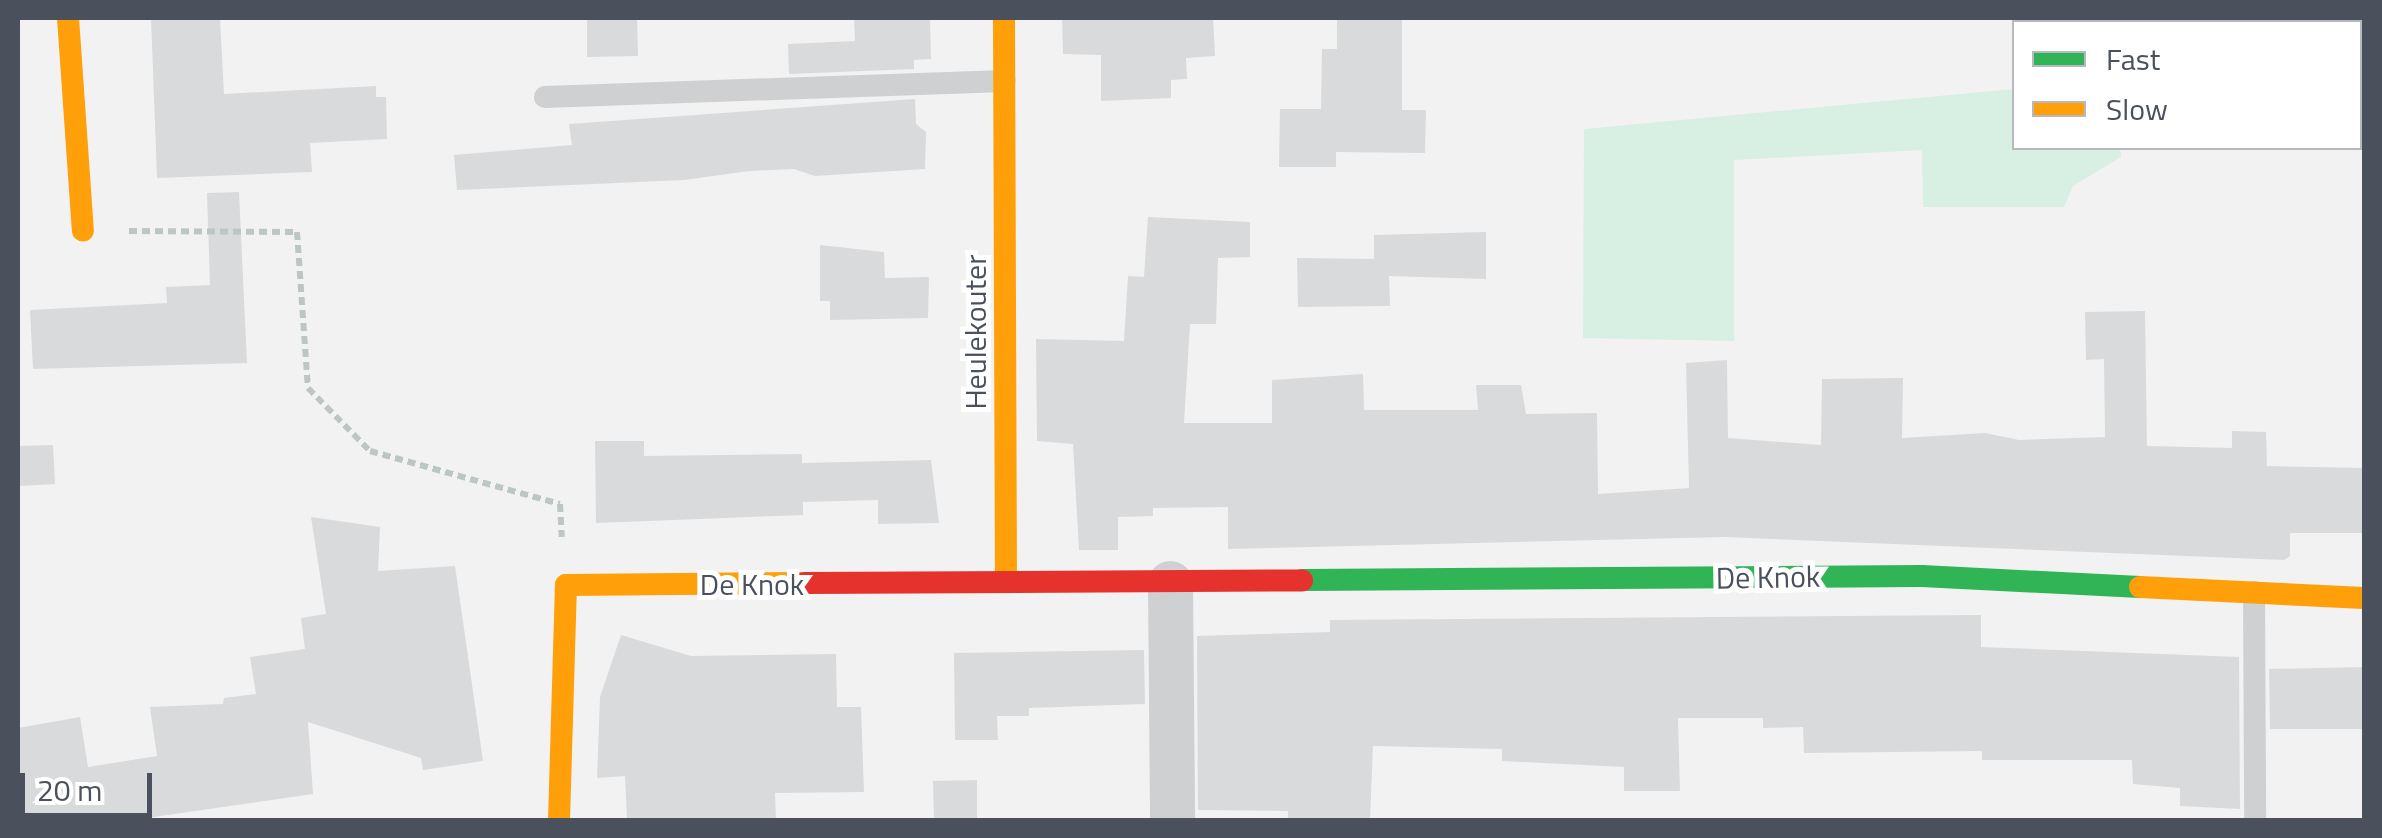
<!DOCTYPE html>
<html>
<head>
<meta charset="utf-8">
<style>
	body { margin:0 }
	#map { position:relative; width:2382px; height:838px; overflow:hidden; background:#f2f2f2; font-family:"Titillium Web",sans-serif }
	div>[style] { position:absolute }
	.green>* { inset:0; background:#d8efe4 }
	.building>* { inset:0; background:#d9dadc }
	.path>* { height:6px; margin-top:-3px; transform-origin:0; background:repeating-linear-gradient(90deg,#bcc6c4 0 8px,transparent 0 13px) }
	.lane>* { height:22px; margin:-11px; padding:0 11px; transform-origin:11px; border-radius:11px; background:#ced0d2 }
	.street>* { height:45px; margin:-22.5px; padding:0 22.5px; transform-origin:22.5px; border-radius:22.5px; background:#ced0d2 }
	.fast>* { height:22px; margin:-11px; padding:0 11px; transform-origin:11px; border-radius:11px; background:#30b455 }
	.slow>* { height:22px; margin:-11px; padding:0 11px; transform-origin:11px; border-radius:11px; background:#ff9f0a }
	.jam>* { height:22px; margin:-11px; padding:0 11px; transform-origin:11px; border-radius:11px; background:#e5322d }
	span { translate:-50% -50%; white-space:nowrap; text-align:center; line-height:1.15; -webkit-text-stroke:10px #fff; paint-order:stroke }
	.street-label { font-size:30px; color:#4a515d }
	.frame { position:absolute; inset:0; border:20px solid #4a515d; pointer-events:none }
	.legend { position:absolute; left:2012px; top:20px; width:350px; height:130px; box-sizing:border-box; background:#fff; border:2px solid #b7b9be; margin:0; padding:12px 18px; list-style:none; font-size:30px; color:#4a515d }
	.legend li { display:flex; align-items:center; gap:20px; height:50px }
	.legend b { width:50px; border:2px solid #b7b9be }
	.scale { position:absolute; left:20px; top:773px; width:132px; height:45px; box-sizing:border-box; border:5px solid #4a515d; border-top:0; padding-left:12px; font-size:30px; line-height:35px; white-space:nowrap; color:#4a515d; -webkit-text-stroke:8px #fff; paint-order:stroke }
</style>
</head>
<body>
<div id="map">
	<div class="green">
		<i style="clip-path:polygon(2017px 18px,2107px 18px,2108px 22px,2020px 22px)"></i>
		<i style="clip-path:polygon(2322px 18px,2364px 18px,2364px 72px,2360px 73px,2360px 22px)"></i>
		<i style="clip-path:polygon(2014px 89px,2014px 148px,2120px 148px,2121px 157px,2073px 186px,2064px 207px,1923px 207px,1922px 150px,1734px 160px,1734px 341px,1583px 338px,1584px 129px)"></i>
	</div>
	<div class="building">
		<i style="clip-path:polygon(151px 18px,220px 18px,224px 94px,376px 86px,376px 97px,386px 97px,387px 139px,310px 143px,312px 172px,157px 178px)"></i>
		<i style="clip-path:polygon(587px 18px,637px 18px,638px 56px,587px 57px)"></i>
		<i style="clip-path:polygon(854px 18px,930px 18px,931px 59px,914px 60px,914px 69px,789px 74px,788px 44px,855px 41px)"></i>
		<i style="clip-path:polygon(1062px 18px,1213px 18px,1215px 56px,1186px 58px,1187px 79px,1171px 80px,1171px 98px,1101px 101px,1101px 55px,1063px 54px)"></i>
		<i style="clip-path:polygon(1337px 18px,1402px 18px,1402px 110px,1426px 110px,1425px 153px,1336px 152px,1336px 167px,1279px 167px,1280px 109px,1321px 109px,1322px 49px,1337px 49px)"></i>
		<i style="clip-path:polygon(915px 99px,916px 124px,926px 132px,925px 169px,815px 176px,794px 169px,749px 171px,684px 180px,457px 190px,454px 155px,572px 145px,569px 124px)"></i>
		<i style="clip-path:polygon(239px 192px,247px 363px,33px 369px,30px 310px,167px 303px,166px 287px,210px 285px,207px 193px)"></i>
		<i style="clip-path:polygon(1148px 217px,1250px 222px,1250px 257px,1218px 258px,1216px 324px,1190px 324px,1184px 423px,1272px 423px,1272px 380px,1363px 374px,1364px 410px,1478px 410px,1476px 385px,1521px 385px,1526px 414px,1597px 413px,1598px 494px,1689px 488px,1686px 363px,1727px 360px,1728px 438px,1821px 445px,1822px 379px,1903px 378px,1902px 438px,1985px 433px,2019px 440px,2105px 437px,2104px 359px,2086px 360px,2085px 312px,2145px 311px,2147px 446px,2232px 448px,2232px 431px,2266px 432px,2267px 466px,2364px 468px,2364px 533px,2290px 533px,2290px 556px,2284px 560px,1725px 537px,1228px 549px,1228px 507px,1153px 508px,1153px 516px,1118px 517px,1118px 550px,1079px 550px,1073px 444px,1037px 441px,1036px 339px,1124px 341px,1128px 276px,1144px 277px)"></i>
		<i style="clip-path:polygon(1486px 232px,1486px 279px,1389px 276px,1390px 306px,1298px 307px,1297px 258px,1374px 259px,1374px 235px)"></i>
		<i style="clip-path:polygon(820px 245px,884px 252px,885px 278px,929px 277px,928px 318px,830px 320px,830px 301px,820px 301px)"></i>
		<i style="clip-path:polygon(595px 441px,644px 441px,644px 456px,802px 454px,802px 463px,931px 460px,939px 523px,878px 524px,878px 500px,803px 502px,803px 515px,596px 523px)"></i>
		<i style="clip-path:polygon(53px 445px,55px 484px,20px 486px,18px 446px)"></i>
		<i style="clip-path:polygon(311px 517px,380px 527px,378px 571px,455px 566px,483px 761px,423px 770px,421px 758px,308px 722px,313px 794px,133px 820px,18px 820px,18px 728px,80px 717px,88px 767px,157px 756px,150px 707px,223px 704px,224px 698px,256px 694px,250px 657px,305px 649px,301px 618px,326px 614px)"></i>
		<i style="clip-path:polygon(1981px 615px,1981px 647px,2239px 657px,2240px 809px,2180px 806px,2180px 788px,2133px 784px,2132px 760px,1982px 760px,1982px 751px,1804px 753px,1803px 727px,1763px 728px,1763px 718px,1678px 718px,1680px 791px,1624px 791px,1624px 767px,1502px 761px,1502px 749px,1373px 746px,1370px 820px,1288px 820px,1288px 811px,1198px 810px,1197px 636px,1330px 632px,1330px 620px)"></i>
		<i style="clip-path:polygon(621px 635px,691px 656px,836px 654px,837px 707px,861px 707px,864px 792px,775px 793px,776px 820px,627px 820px,625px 776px,597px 778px,600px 697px)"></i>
		<i style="clip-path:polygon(1144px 650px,1145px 704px,1029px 708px,1029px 716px,997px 716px,998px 740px,955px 740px,954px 653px)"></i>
		<i style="clip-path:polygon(2364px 667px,2364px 729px,2270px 729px,2269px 669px)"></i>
		<i style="clip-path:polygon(977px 780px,977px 820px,934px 820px,933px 781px)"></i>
	</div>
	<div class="path">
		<i style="left:129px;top:231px;width:168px;rotate:0.3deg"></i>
		<i style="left:297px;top:232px;width:156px;rotate:86deg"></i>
		<i style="left:308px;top:388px;width:88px;rotate:45.5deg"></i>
		<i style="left:370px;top:451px;width:197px;rotate:15.6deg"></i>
		<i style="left:560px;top:504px;width:33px;rotate:87deg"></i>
	</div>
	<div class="lane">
		<i style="left:545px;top:97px;width:460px;rotate:-2deg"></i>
		<i style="left:2254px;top:592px;width:228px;rotate:89.7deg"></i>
	</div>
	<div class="street">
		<i style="left:1170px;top:583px;width:237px;rotate:89.5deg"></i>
	</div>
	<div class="fast">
		<i style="left:1302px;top:580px;width:620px;rotate:-0.37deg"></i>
		<i style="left:1922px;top:576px;width:218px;rotate:2.9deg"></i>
	</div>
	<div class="slow">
		<i style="left:68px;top:18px;width:213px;rotate:86deg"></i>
		<i style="left:1004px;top:18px;width:564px;rotate:89.8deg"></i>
		<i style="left:2140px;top:587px;width:224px;rotate:2.8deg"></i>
		<i style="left:559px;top:820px;width:235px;rotate:-88.3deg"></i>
		<i style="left:566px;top:585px;width:239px;rotate:-0.5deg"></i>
	</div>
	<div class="jam">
		<i style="left:805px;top:583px;width:497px;rotate:-0.3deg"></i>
	</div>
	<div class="street-label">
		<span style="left:975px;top:332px;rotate:-90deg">Heulekouter</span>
		<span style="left:1768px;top:577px;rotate:-1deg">De Knok</span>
		<span style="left:752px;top:584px">De Knok</span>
	</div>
	<div class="frame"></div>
	<ul class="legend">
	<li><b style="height:12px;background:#30b455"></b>Fast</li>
	<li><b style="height:12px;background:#ff9f0a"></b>Slow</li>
	</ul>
	<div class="scale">20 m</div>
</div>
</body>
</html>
